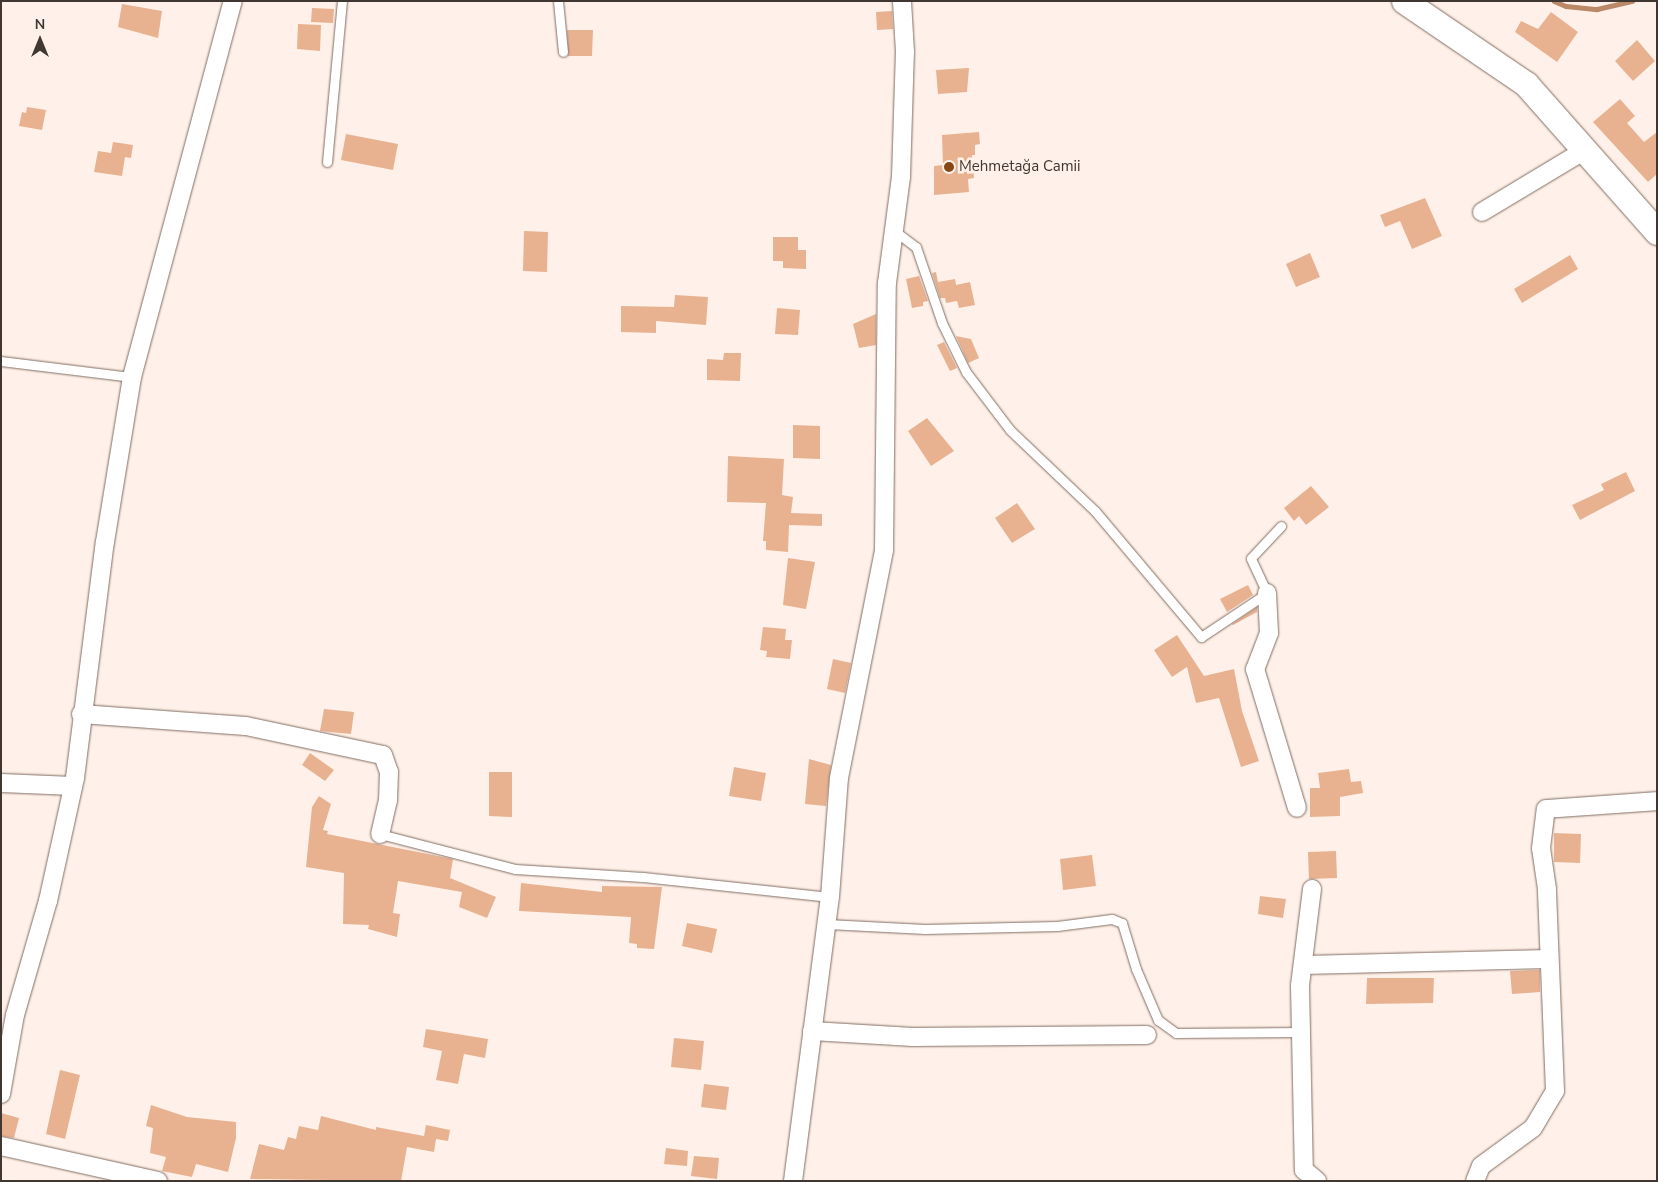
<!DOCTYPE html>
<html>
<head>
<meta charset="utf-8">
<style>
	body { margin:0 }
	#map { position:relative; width:1658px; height:1182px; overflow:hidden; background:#fff1e9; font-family:"Nunito Sans",sans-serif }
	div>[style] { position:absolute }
	.stream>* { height:4.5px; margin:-2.25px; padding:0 2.25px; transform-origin:2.25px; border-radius:2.25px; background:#bb8868 }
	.building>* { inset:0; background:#e8b291 }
	.roads { filter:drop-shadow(0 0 1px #816d62) drop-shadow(0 0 1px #816d62) }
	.lane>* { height:9px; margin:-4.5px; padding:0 4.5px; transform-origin:4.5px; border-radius:4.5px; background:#fff }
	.street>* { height:18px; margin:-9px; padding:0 9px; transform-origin:9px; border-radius:9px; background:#fff }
	.secondary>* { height:25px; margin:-12.5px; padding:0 12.5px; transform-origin:12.5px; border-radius:12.5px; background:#fff }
	.dots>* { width:14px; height:14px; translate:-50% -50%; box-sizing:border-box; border:2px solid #fff1e9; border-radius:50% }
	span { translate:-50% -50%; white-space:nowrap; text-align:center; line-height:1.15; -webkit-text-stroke:5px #fff1e9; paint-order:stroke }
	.poi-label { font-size:15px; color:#403732 }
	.left { translate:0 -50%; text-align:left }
	.frame { position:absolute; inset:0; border:2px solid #403732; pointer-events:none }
	.north { position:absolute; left:15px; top:15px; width:50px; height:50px; -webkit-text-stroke:4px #fff1e9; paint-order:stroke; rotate:0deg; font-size:14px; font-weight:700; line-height:20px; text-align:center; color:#403732 }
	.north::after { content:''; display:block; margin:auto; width:18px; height:22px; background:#403732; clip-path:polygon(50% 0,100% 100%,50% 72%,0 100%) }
</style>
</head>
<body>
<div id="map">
	<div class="stream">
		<i style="left:1554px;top:1px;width:13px;rotate:23deg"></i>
		<i style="left:1566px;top:6px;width:31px;rotate:6deg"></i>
		<i style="left:1597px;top:9px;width:36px;rotate:-13deg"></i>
	</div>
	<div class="building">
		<i style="clip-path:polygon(122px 4px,162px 11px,158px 38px,118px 27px)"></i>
		<i style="clip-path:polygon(312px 8px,334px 9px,333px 23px,311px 22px)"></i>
		<i style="clip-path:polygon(892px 11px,893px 29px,877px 30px,876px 12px)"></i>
		<i style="clip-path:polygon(1551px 12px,1578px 32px,1557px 62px,1515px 32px,1521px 21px,1538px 29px)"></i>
		<i style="clip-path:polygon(298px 24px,321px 25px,320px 51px,297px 49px)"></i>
		<i style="clip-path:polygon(567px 30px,593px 30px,592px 56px,568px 56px)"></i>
		<i style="clip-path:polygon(1637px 40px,1655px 61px,1633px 81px,1615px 61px)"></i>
		<i style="clip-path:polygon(969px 68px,967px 92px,938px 94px,936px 70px)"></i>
		<i style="clip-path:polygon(1620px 99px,1635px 116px,1627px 123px,1644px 142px,1657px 132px,1657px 174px,1648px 182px,1593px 122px)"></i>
		<i style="clip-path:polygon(27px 107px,46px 110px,42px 130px,19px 126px,22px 112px,26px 113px)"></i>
		<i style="clip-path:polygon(979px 132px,980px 144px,975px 145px,975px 155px,972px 155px,974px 178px,968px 179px,969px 192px,934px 195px,934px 166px,943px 165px,942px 135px)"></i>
		<i style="clip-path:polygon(346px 134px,398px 144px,393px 170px,341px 160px)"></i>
		<i style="clip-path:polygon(113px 142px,133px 145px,131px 158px,125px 157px,122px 176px,94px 172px,98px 151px,111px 153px)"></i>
		<i style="clip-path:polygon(1425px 198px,1442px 236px,1412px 249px,1400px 221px,1385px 227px,1380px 215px)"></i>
		<i style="clip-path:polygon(524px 231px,548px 232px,547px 272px,523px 271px)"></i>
		<i style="clip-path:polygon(773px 237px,798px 237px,798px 250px,806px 250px,806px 269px,783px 268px,783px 261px,773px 261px)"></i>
		<i style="clip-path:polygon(1310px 253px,1320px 277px,1296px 287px,1286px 264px)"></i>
		<i style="clip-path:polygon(1570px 255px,1578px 269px,1522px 303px,1514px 289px)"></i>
		<i style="clip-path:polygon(936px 272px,938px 282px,955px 279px,956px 285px,970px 282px,975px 305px,959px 308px,957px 301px,946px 303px,945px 298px,940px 298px,932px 273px)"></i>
		<i style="clip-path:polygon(919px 276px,928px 301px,923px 302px,923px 306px,912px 308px,906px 279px)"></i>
		<i style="clip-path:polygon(675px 295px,708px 297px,706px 325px,656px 321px,656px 333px,621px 332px,621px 306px,674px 307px)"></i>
		<i style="clip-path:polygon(777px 308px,800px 310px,798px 335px,775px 334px)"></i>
		<i style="clip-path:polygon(876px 314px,876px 345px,859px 348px,853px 324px)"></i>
		<i style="clip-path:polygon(956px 336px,971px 339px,979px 358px,968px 363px)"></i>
		<i style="clip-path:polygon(944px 342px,957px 368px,950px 371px,937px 345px)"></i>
		<i style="clip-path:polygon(724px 353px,741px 353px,740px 381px,707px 380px,707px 359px,723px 360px)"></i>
		<i style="clip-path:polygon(927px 418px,954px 451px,931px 466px,908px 431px)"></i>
		<i style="clip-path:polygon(793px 425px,820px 426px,820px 459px,793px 458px)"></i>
		<i style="clip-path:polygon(728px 456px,784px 459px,782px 495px,793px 497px,791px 513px,822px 514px,822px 526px,789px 525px,788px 552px,766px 550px,766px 541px,763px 541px,766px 503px,727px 502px)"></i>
		<i style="clip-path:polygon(1626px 472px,1635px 491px,1580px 520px,1572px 505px,1604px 490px,1601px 484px)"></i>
		<i style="clip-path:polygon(1311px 486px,1329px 507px,1306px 525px,1299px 516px,1294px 521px,1284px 508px)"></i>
		<i style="clip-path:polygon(1017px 503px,1035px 529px,1012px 543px,995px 518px)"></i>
		<i style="clip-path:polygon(788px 558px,815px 562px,806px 609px,783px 605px)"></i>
		<i style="clip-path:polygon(1248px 585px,1253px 595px,1227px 612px,1220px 599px)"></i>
		<i style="clip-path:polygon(1257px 607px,1257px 612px,1233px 625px,1232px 624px)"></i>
		<i style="clip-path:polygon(763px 627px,786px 629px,785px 640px,792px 640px,790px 659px,766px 657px,767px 651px,760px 650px)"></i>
		<i style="clip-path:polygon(1177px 635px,1204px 676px,1234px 669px,1242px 711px,1259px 761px,1241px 767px,1219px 698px,1196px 703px,1187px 667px,1172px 677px,1154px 650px)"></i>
		<i style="clip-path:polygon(833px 659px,851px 663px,845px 693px,827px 689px)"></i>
		<i style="clip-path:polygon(324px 709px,354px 712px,351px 734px,320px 731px)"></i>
		<i style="clip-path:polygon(310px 753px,334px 770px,325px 781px,302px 765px)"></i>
		<i style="clip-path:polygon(809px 759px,831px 765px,826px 806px,805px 804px)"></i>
		<i style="clip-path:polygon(734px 767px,766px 773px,761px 801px,729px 796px)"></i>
		<i style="clip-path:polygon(1349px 769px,1351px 782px,1361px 781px,1363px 793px,1340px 797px,1340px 816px,1310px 817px,1310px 788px,1320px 788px,1318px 773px)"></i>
		<i style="clip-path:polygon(489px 772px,512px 772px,512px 817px,489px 816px)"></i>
		<i style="clip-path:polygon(319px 796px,331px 804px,323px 830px,328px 831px,327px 834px,453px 859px,450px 878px,496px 897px,487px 918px,459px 907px,462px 892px,398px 881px,393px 913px,400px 914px,397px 937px,368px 929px,369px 925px,343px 924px,344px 873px,306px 867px,312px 807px)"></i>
		<i style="clip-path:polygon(1554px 833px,1581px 834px,1580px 863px,1554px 862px)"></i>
		<i style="clip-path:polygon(1336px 851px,1337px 878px,1309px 879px,1308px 852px)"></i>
		<i style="clip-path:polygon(1092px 855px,1096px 886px,1063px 890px,1060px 859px)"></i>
		<i style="clip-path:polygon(521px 883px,602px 892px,602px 886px,662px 887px,654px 949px,637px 948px,637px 944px,629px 943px,631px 917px,519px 911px)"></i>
		<i style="clip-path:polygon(1260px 896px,1286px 899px,1283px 918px,1258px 914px)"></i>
		<i style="clip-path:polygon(687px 923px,717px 929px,712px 953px,682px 946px)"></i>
		<i style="clip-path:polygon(1540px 970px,1540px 992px,1512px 994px,1510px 971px)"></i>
		<i style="clip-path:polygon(1367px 978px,1434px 978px,1433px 1003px,1366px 1004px)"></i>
		<i style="clip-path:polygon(426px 1029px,488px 1039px,485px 1058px,464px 1054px,458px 1084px,436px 1080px,442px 1051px,423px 1047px)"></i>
		<i style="clip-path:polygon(674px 1038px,704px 1041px,701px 1070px,671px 1067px)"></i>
		<i style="clip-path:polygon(60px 1070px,80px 1075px,65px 1139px,46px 1134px)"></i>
		<i style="clip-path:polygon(704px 1084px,729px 1087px,726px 1110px,701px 1107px)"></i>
		<i style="clip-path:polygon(151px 1105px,187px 1117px,236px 1122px,236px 1138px,228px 1172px,196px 1164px,192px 1177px,162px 1171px,166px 1157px,150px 1153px,153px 1128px,146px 1126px)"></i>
		<i style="clip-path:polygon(1px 1113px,19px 1118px,14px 1138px,1px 1136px)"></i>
		<i style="clip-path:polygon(321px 1116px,376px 1130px,376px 1127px,424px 1136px,426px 1125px,450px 1130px,448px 1141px,436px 1139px,434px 1152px,407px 1147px,401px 1181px,250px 1179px,259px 1144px,284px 1150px,288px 1137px,296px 1139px,299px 1126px,318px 1130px)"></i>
		<i style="clip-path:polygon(666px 1148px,688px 1151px,687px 1166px,664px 1164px)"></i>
		<i style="clip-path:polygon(694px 1156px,719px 1158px,717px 1179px,691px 1176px)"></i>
	</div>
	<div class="roads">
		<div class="lane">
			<i style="left:558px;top:1px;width:51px;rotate:84.4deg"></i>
			<i style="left:327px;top:162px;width:162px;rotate:-84.7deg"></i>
			<i style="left:896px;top:232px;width:25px;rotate:37deg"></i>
			<i style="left:916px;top:247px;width:80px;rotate:71.1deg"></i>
			<i style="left:942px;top:323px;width:55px;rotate:63.9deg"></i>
			<i style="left:966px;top:372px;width:73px;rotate:52.8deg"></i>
			<i style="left:1010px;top:430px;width:117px;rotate:43.6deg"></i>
			<i style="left:1095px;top:511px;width:165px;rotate:49.9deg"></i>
			<i style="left:1201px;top:637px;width:79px;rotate:-33.7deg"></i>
			<i style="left:1267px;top:593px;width:38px;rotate:-115deg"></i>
			<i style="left:1251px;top:558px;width:44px;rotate:-46.8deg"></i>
			<i style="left:1px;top:361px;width:132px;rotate:7deg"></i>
			<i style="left:380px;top:834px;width:139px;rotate:14.5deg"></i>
			<i style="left:515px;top:869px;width:128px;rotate:3.6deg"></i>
			<i style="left:643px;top:877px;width:188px;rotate:6.1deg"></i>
			<i style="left:827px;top:924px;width:98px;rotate:2.9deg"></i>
			<i style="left:925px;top:929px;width:132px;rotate:-1.3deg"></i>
			<i style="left:1057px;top:926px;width:55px;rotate:-7.3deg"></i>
			<i style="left:1112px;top:919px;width:11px;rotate:22deg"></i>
			<i style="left:1122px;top:923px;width:48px;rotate:73.1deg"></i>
			<i style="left:1136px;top:969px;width:56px;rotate:66.7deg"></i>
			<i style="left:1158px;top:1020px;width:22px;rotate:36deg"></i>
			<i style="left:1176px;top:1033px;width:125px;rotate:-0.5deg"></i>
		</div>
		<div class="street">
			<i style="left:1482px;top:212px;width:120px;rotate:-31deg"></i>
			<i style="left:1267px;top:593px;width:40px;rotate:87.1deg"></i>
			<i style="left:1269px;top:633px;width:39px;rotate:111deg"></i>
			<i style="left:1255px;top:669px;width:145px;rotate:73.2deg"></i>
			<i style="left:81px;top:714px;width:165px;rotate:4.2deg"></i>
			<i style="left:246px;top:726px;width:140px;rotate:12deg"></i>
			<i style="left:383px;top:755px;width:18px;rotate:71deg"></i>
			<i style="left:389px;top:772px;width:28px;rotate:92deg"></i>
			<i style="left:388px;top:800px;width:35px;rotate:103deg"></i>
			<i style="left:1px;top:783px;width:72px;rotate:2.4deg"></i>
			<i style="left:1312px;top:889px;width:98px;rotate:97.1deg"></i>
			<i style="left:1300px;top:986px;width:184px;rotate:88.8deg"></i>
			<i style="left:1304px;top:1170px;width:17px;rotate:40deg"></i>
			<i style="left:1303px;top:965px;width:246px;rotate:-1.4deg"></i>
			<i style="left:812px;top:1031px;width:101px;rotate:3.4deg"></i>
			<i style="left:913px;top:1037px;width:234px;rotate:-0.5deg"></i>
			<i style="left:1px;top:1094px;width:80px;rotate:-80deg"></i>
			<i style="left:15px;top:1015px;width:119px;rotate:-73.9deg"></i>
			<i style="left:48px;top:901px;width:126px;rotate:-77.6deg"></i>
			<i style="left:75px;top:778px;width:238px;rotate:-82.8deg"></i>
			<i style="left:105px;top:542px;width:167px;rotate:-80.7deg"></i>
			<i style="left:132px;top:377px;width:389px;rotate:-75deg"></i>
			<i style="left:1px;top:1146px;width:161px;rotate:12.6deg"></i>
			<i style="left:793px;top:1181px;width:286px;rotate:-82.6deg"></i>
			<i style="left:830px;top:897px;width:119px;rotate:-85.7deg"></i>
			<i style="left:839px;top:778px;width:232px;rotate:-78.8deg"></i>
			<i style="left:884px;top:550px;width:267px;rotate:-89.4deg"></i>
			<i style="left:887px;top:283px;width:107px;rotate:-82.5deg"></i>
			<i style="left:901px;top:177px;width:125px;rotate:-88.2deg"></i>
			<i style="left:905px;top:52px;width:51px;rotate:-93.4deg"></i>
			<i style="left:1475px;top:1181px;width:16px;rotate:-68deg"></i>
			<i style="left:1481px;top:1166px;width:64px;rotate:-36.2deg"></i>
			<i style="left:1533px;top:1128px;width:43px;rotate:-59.3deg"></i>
			<i style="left:1555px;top:1091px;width:202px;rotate:-92.3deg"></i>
			<i style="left:1547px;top:889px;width:41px;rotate:-98.3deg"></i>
			<i style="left:1541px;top:848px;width:39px;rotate:-83deg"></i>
			<i style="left:1546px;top:809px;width:111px;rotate:-4.1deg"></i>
		</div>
		<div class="secondary">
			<i style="left:1404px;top:1px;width:148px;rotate:34.2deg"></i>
			<i style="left:1526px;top:84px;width:198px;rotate:48.5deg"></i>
		</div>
	</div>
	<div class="dots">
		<i style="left:949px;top:167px;background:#884614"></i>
	</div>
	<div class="poi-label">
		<span class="left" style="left:959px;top:167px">Mehmetağa Camii</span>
	</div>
	<div class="frame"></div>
	<div class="north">N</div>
</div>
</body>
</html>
